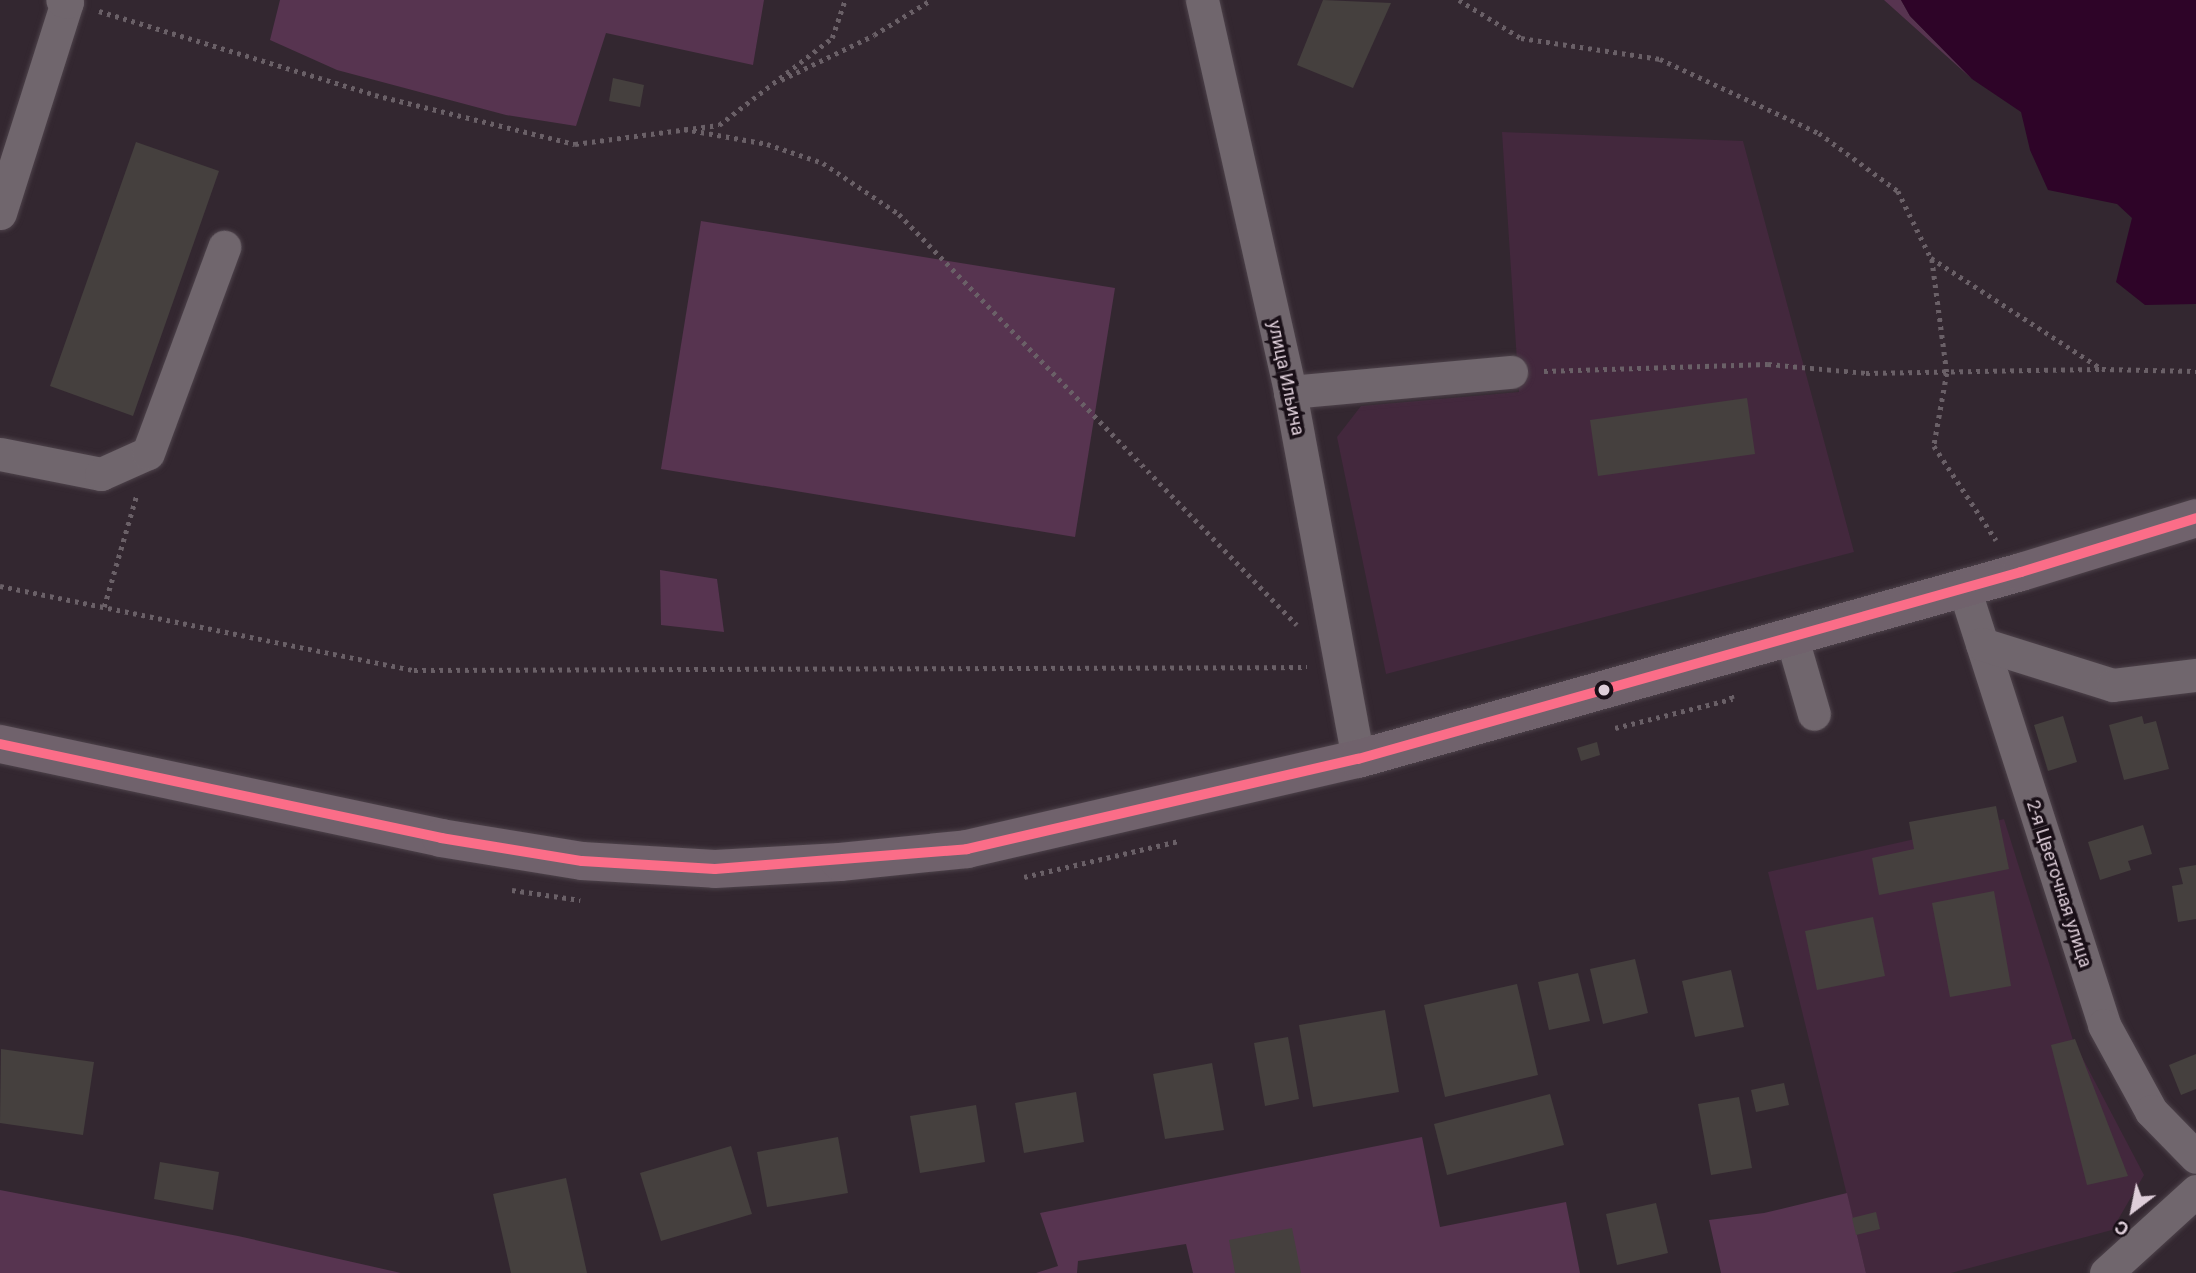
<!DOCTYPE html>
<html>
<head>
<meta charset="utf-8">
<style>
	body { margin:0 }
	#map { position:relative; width:2196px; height:1273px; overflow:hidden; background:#332730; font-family:Roboto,sans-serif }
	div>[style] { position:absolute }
	.built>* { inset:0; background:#43283d }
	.green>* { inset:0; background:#573450 }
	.water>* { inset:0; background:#2e0428 }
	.building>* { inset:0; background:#45403e }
	.path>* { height:4.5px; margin-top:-2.25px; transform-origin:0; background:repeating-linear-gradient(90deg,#6a6067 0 3.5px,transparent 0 8.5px) }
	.roads { filter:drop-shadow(0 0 2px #4d424a) drop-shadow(0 0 2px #4d424a) }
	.minor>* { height:33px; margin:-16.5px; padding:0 16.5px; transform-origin:16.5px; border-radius:16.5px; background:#70666d }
	.major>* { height:38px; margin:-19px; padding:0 19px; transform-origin:19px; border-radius:19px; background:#70626c }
	.bus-1>* { height:10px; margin:-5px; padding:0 5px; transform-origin:5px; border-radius:5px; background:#fb6d88 }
	.dots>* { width:19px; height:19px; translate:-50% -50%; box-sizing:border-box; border:4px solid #190f17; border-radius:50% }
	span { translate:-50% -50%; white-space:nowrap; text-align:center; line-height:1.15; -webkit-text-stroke:7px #190f17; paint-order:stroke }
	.street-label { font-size:18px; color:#deced9 }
	.north { position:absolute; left:2098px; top:1175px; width:70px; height:70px; -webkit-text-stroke:5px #190f17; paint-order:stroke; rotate:212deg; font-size:19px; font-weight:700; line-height:28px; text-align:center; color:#deced9 }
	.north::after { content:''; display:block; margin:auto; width:24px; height:32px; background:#deced9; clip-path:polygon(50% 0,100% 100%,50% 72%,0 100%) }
</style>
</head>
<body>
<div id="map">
	<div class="built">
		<i style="clip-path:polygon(1502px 132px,1743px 141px,1854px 552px,1386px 674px,1337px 437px,1361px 406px,1519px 392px)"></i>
		<i style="clip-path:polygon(2004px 819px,2073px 1040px,2144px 1175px,2112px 1230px,1951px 1273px,1866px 1273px,1768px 872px)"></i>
	</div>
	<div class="green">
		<i style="clip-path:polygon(280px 0,764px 0,753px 65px,606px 33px,576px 126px,506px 115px,337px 70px,270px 40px)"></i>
		<i style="clip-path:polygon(1884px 0,1901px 0,1910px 16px,1972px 79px)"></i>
		<i style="clip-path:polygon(701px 221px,1115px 288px,1075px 537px,661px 469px)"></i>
		<i style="clip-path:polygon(660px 570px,717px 579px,724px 632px,661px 625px)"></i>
		<i style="clip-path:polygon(1422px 1137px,1440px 1227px,1566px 1202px,1580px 1273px,1193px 1273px,1186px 1244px,1078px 1261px,1077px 1273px,1036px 1273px,1058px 1266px,1040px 1213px)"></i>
		<i style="clip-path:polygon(0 1190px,238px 1236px,401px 1273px,0 1273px)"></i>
		<i style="clip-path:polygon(1847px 1193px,1866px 1273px,1721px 1273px,1709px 1220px,1764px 1213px)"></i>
	</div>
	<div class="water">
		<i style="clip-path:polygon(1901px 0,2196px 0,2196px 304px,2145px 305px,2116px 282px,2132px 218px,2117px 204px,2048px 190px,2030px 150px,2021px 112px,1972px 79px,1910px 16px)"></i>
	</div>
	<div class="building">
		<i style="clip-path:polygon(1323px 0,1391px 3px,1353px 88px,1297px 65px)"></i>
		<i style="clip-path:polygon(613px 78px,644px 85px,640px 107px,609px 101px)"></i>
		<i style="clip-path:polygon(136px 142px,219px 171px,133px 416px,50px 386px)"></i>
		<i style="clip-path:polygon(1747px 398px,1755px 454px,1598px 476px,1590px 420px)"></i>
		<i style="clip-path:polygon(2063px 716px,2077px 762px,2048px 771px,2034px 725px)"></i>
		<i style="clip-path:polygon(2142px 716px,2144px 724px,2156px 721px,2169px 769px,2124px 780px,2109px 725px)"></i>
		<i style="clip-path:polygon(1597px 742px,1600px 755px,1581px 761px,1577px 748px)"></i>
		<i style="clip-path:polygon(1996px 806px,2009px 869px,1879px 895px,1872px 858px,1914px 849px,1909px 822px)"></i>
		<i style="clip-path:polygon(2143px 825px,2152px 854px,2128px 861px,2131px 870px,2100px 880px,2088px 842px)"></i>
		<i style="clip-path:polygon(2196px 865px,2196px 919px,2178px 922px,2172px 886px,2183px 884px,2179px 868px)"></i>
		<i style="clip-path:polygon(1994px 891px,2011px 986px,1950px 997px,1932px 903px)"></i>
		<i style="clip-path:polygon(1873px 917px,1885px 976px,1817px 990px,1805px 931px)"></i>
		<i style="clip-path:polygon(1635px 959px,1648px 1013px,1603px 1024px,1590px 969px)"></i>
		<i style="clip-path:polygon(1731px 970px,1744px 1027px,1695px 1037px,1682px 981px)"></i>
		<i style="clip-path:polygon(1578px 973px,1590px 1021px,1549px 1030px,1538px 982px)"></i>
		<i style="clip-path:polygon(1517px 984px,1538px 1075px,1445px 1097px,1424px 1005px)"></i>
		<i style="clip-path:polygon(1385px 1010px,1399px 1092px,1313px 1107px,1299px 1025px)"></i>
		<i style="clip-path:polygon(1288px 1037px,1299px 1099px,1265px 1106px,1254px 1043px)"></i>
		<i style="clip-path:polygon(2075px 1039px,2128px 1176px,2087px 1185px,2051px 1045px)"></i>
		<i style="clip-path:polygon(1px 1049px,94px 1062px,83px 1135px,0 1123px)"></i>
		<i style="clip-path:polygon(2196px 1054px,2196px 1089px,2181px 1095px,2169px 1065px)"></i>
		<i style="clip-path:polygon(1212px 1063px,1224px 1130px,1165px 1139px,1153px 1074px)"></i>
		<i style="clip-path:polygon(1784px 1083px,1789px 1105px,1756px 1112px,1751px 1090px)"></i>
		<i style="clip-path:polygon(1076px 1092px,1084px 1142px,1024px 1153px,1015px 1103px)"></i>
		<i style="clip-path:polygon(1550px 1094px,1564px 1145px,1447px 1175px,1434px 1124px)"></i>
		<i style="clip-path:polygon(1739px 1097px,1752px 1168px,1711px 1175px,1698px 1104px)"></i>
		<i style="clip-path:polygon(976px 1105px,985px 1162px,920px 1173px,910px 1116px)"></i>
		<i style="clip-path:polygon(838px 1137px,848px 1193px,767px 1207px,757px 1152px)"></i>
		<i style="clip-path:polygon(731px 1146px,752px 1214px,661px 1241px,640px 1173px)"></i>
		<i style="clip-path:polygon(160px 1162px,219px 1172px,213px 1210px,154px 1199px)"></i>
		<i style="clip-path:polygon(566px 1178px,587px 1273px,511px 1273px,493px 1194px)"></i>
		<i style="clip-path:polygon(1656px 1203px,1668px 1253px,1617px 1265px,1606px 1214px)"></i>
		<i style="clip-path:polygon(1876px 1212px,1880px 1229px,1856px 1235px,1852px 1218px)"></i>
		<i style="clip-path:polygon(1292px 1228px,1301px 1273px,1235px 1273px,1229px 1240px)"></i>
	</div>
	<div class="path">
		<i style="left:1459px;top:0;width:73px;rotate:31.5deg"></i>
		<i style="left:1521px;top:38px;width:141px;rotate:8.6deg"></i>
		<i style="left:1660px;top:59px;width:175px;rotate:25deg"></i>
		<i style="left:1819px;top:133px;width:98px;rotate:36.3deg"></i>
		<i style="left:1898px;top:191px;width:75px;rotate:63.8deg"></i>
		<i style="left:1931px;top:258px;width:204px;rotate:33deg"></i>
		<i style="left:2102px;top:369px;width:94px;rotate:1.2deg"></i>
		<i style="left:99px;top:11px;width:288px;rotate:16.9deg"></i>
		<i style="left:375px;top:95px;width:206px;rotate:13.8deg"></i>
		<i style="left:575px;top:144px;width:145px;rotate:-7.5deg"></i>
		<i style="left:719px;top:125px;width:143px;rotate:-37.6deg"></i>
		<i style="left:832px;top:38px;width:40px;rotate:-71.1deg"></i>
		<i style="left:781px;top:80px;width:103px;rotate:-25.8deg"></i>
		<i style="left:874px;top:35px;width:67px;rotate:-31.6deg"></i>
		<i style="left:684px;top:129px;width:84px;rotate:10.2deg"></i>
		<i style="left:767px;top:144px;width:59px;rotate:18.7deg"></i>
		<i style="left:823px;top:163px;width:92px;rotate:33.9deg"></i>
		<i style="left:899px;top:214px;width:572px;rotate:45.92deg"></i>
		<i style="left:1932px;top:259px;width:115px;rotate:82.5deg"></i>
		<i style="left:1947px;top:373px;width:74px;rotate:100.1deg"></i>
		<i style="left:1934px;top:446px;width:113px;rotate:56.6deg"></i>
		<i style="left:1544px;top:371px;width:224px;rotate:-1.8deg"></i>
		<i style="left:1768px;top:364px;width:98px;rotate:5.2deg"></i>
		<i style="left:1866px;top:373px;width:235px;rotate:-1deg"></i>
		<i style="left:0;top:586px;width:422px;rotate:11.5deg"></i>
		<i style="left:414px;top:670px;width:893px;rotate:-0.19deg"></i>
		<i style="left:104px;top:607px;width:115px;rotate:-73.8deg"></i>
		<i style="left:1615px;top:728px;width:121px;rotate:-13.9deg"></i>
		<i style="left:1732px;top:699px;width:7px;rotate:-106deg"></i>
		<i style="left:1024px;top:877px;width:159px;rotate:-13.1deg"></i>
		<i style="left:512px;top:890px;width:69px;rotate:8.4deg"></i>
	</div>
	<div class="roads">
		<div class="minor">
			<i style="left:1202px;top:0;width:402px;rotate:77.3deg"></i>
			<i style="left:1290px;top:392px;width:373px;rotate:79.5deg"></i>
			<i style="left:0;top:213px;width:221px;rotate:-72.4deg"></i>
			<i style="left:67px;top:2px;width:5px;rotate:-158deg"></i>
			<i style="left:1290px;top:392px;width:222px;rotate:-5.2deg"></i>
			<i style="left:0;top:454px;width:103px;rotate:11.2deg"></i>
			<i style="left:101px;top:474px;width:51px;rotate:-24.1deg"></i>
			<i style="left:148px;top:453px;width:220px;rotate:-69.7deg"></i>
			<i style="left:1964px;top:588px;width:459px;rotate:72.2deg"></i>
			<i style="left:2104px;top:1025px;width:98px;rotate:61.3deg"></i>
			<i style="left:2151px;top:1111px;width:64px;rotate:45.6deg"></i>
			<i style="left:1791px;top:635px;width:82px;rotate:73.8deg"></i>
			<i style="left:1982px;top:644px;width:137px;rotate:17.4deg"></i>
			<i style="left:2113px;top:685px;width:84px;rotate:-6.9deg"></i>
			<i style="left:2106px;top:1273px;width:122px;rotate:-42.3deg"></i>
		</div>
		<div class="major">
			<i style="left:0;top:744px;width:451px;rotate:12deg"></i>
			<i style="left:441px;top:838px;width:143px;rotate:9.3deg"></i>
			<i style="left:582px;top:861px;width:133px;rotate:3.4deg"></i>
			<i style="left:715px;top:869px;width:125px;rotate:-3.2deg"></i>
			<i style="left:840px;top:862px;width:128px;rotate:-5.8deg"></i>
			<i style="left:967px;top:849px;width:401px;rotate:-13deg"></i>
			<i style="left:1358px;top:759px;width:689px;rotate:-15.75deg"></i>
			<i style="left:2021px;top:572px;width:183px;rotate:-17.1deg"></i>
		</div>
	</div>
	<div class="bus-1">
		<i style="left:0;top:744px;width:451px;rotate:12deg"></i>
		<i style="left:441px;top:838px;width:143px;rotate:9.3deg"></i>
		<i style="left:582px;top:861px;width:133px;rotate:3.4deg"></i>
		<i style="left:715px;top:869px;width:253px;rotate:-4.5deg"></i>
		<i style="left:967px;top:849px;width:401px;rotate:-13deg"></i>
		<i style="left:1358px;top:759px;width:689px;rotate:-15.75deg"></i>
		<i style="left:2021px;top:572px;width:183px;rotate:-17.1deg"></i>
	</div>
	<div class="dots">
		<i style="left:1604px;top:690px;background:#deced9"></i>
	</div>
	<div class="street-label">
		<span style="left:1286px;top:378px;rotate:78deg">улица Ильича</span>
		<span style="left:2059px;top:884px;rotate:72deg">2-я Цветочная улица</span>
	</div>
	<div class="north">С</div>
</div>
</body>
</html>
